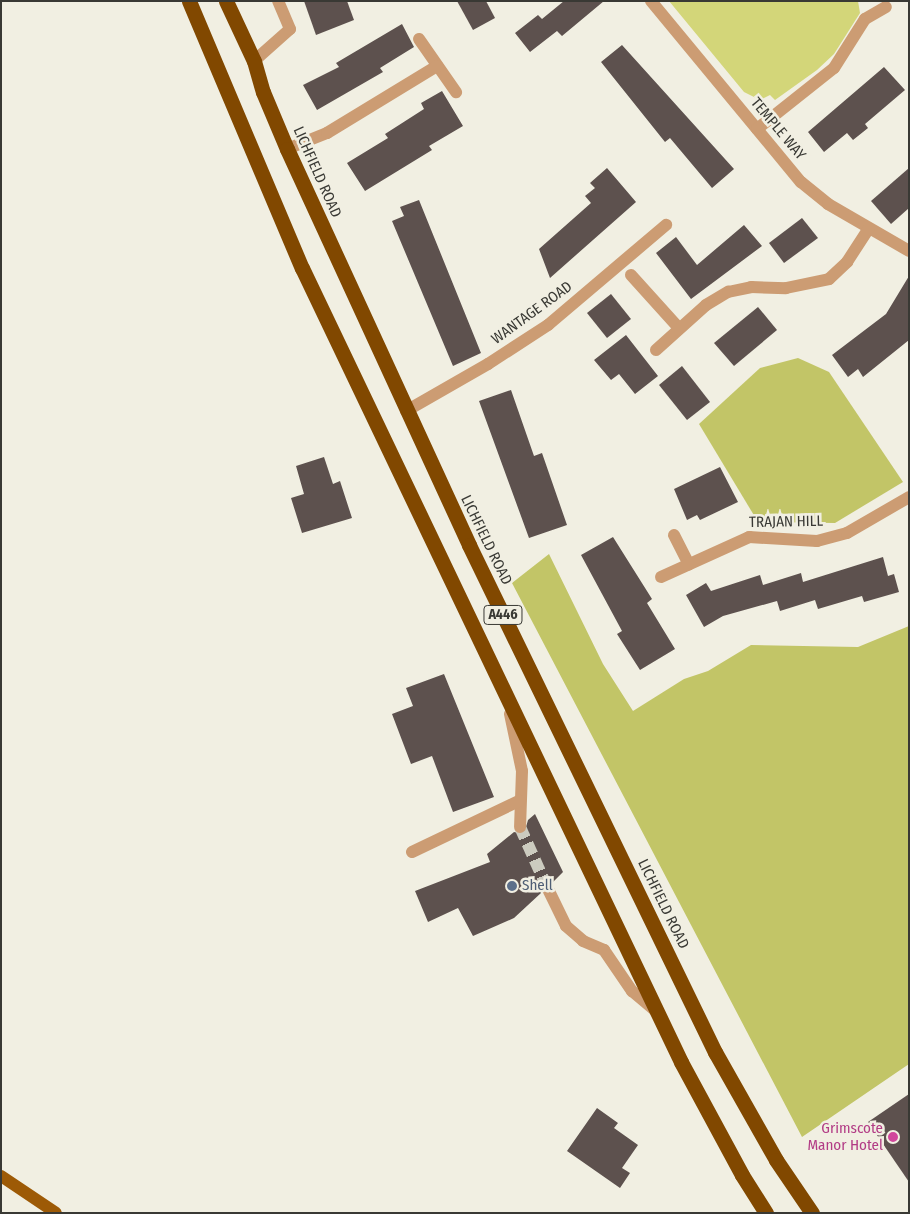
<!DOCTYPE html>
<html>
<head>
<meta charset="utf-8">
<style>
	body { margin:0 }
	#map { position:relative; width:910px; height:1214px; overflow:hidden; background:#f1efe2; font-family:"Fira Sans Condensed",sans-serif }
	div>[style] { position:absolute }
	.green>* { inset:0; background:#d3d679 }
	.forest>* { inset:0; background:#c2c567 }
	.building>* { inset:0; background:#5d514e }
	.minor-tunnel>* { height:12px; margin-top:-6px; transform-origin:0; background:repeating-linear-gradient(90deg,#cccbbf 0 12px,transparent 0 18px) }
	.minor>* { height:12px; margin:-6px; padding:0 6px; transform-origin:6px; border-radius:6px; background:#cc9c73 }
	.major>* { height:12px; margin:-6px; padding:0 6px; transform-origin:6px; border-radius:6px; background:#9d5a06 }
	.highway>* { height:15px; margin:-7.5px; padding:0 7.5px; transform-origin:7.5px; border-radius:7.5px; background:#814800 }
	.dots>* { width:14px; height:14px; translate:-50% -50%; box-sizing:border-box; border:2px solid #f1efe2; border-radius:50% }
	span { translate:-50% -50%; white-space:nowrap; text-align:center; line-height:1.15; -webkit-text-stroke:5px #f1efe2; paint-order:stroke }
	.shield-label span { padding:1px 4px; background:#f1efe2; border:1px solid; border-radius:4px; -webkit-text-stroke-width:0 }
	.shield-label { font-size:14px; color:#393934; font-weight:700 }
	.street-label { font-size:15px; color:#393934 }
	.service-label { font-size:15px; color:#4e5e75 }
	.left { translate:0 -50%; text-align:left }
	.hotel-label { font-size:15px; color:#b23c85 }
	.right { translate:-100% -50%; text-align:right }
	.frame { position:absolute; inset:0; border:2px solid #393934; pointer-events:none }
</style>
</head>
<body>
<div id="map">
	<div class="green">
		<i style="clip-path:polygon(669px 1px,858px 1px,860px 13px,834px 54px,817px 70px,775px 100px,770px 95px,760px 100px,744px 92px)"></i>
	</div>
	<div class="forest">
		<i style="clip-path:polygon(798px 358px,829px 372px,903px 482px,835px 523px,758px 522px,699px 424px,760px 368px)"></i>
		<i style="clip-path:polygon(549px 554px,603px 664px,633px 711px,684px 679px,708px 671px,751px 645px,858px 647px,909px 626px,909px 1064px,802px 1137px,512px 583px)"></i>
	</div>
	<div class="building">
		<i style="clip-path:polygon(304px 1px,347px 1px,354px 20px,316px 35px)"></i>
		<i style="clip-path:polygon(457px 1px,486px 1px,495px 18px,473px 30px)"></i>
		<i style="clip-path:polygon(564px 1px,604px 1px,562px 36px,557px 31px,530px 52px,515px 33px,538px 15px,542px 19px)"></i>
		<i style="clip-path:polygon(402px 24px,414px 47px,380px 68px,383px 72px,317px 110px,303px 85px,339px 67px,336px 63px)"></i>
		<i style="clip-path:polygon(622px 45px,734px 169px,712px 188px,670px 138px,665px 142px,601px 62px)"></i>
		<i style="clip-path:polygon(884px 67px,905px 90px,865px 124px,868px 128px,853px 140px,847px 133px,824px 152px,808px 132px)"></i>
		<i style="clip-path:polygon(442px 91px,463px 126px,429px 146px,432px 150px,365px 191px,347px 163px,388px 138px,385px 134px,424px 109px,421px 103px)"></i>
		<i style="clip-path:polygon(607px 168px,636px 202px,550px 278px,539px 249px,591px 203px,585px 196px,595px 188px,590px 183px)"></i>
		<i style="clip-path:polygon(909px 168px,909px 208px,891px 224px,871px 201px)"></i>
		<i style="clip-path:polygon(419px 200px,481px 353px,453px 366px,392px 221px,404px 216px,400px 207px)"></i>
		<i style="clip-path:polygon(802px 218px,818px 238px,784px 263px,769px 243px)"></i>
		<i style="clip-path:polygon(744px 225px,762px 246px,691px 299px,656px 253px,676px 237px,697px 265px)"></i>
		<i style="clip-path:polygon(909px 276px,909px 340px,863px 377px,858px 369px,848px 377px,832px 355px,886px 314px)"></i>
		<i style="clip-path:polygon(611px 294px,631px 319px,607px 338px,587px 313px)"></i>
		<i style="clip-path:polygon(758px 307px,777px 330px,734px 366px,714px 343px)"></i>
		<i style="clip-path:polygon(626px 335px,658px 376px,635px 394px,619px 374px,611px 380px,594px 360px)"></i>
		<i style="clip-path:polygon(682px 366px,710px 402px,687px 420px,659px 385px)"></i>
		<i style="clip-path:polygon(511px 390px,534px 456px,542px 453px,567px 525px,529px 538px,479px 401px)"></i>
		<i style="clip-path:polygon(324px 457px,333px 484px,340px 481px,352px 518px,302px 533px,291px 498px,304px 494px,296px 466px)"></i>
		<i style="clip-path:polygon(720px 467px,738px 502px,700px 520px,697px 515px,687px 520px,674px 489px)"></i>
		<i style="clip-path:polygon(613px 537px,652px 599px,647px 603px,675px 649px,640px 670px,617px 634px,622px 631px,581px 555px)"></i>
		<i style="clip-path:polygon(883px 557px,888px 576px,894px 574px,899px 592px,864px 602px,862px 596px,818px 609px,815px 600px,780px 611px,777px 601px,723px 616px,704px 627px,686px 595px,706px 583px,711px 591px,760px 575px,763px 585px,801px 573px,803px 582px)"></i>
		<i style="clip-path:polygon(444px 674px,494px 797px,453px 812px,432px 756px,411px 764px,392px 714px,413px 706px,406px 688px)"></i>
		<i style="clip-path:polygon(535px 814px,563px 872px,553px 882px,547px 879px,541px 882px,541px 893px,514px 918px,473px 936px,458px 908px,428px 922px,415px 891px,490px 862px,487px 854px,514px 832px,524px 834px,528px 820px)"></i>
		<i style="clip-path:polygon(909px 1094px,909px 1182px,868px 1122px)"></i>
		<i style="clip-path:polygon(597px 1108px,618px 1123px,614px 1128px,638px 1145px,622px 1168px,630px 1173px,620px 1188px,567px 1151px)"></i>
	</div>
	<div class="minor-tunnel">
		<i style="left:520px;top:827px;width:66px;rotate:65.8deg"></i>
	</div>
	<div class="minor">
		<i style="left:651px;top:1px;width:235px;rotate:50.4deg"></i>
		<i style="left:801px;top:182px;width:35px;rotate:39deg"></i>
		<i style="left:828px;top:204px;width:94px;rotate:30.1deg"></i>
		<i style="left:419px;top:39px;width:65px;rotate:55.1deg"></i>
		<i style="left:254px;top:61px;width:48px;rotate:-41.6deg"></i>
		<i style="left:290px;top:29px;width:30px;rotate:-113deg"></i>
		<i style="left:757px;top:129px;width:98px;rotate:-38.4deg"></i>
		<i style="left:834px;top:68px;width:58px;rotate:-57.7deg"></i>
		<i style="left:865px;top:19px;width:24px;rotate:-30deg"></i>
		<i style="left:287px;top:149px;width:43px;rotate:-21.8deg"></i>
		<i style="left:327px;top:133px;width:129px;rotate:-31.3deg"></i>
		<i style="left:631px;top:275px;width:70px;rotate:47.9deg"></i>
		<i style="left:656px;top:350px;width:67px;rotate:-42deg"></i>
		<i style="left:706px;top:305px;width:26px;rotate:-31deg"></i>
		<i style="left:728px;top:292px;width:24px;rotate:-12deg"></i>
		<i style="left:751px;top:287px;width:35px;rotate:2deg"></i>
		<i style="left:786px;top:288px;width:44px;rotate:-11.8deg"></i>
		<i style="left:829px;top:279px;width:25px;rotate:-43deg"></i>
		<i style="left:847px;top:262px;width:40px;rotate:-57.1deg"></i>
		<i style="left:406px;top:411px;width:95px;rotate:-29.8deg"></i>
		<i style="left:488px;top:364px;width:72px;rotate:-33deg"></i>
		<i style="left:548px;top:325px;width:155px;rotate:-40.3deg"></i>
		<i style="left:674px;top:535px;width:33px;rotate:63deg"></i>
		<i style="left:661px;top:577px;width:97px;rotate:-24.4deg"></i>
		<i style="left:749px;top:537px;width:68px;rotate:3.4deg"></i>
		<i style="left:817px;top:541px;width:31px;rotate:-15deg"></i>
		<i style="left:847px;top:533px;width:72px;rotate:-30.1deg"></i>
		<i style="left:510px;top:714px;width:58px;rotate:78.1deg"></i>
		<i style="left:522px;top:771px;width:56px;rotate:92deg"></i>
		<i style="left:412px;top:852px;width:119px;rotate:-25.5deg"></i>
		<i style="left:547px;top:887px;width:43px;rotate:64deg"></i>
		<i style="left:566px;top:926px;width:23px;rotate:41deg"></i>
		<i style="left:583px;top:941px;width:23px;rotate:23deg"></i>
		<i style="left:604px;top:950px;width:50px;rotate:55.7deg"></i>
		<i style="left:632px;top:991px;width:31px;rotate:40deg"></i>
	</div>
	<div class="major">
		<i style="left:1px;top:1176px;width:66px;rotate:33.9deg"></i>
	</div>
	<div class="highway">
		<i style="left:189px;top:1px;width:290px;rotate:67.1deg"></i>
		<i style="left:302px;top:268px;width:880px;rotate:64.48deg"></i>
		<i style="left:681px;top:1062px;width:128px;rotate:61.6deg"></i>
		<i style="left:742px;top:1175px;width:45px;rotate:57.7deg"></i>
		<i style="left:226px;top:1px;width:66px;rotate:65deg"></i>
		<i style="left:254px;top:61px;width:32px;rotate:74deg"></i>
		<i style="left:263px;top:92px;width:62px;rotate:67.2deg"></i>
		<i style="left:287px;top:149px;width:436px;rotate:65.3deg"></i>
		<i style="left:469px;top:545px;width:564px;rotate:64.12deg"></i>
		<i style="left:715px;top:1052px;width:124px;rotate:60.5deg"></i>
		<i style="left:776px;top:1160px;width:64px;rotate:55.8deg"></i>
	</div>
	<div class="dots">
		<i style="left:512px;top:886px;background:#5c6f8a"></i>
		<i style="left:893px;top:1137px;background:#d1479c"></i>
	</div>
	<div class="shield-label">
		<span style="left:503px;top:615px">A446</span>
	</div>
	<div class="street-label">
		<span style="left:778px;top:129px;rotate:50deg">TEMPLE WAY</span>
		<span style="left:317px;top:172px;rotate:66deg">LICHFIELD ROAD</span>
		<span style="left:532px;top:313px;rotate:-36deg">WANTAGE ROAD</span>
		<span style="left:786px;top:522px;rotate:-1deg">TRAJAN HILL</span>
		<span style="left:486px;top:540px;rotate:64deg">LICHFIELD ROAD</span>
		<span style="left:663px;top:904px;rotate:64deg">LICHFIELD ROAD</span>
	</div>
	<div class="service-label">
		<span class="left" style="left:522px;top:886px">Shell</span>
	</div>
	<div class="hotel-label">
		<span class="right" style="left:883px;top:1137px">Grimscote<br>Manor Hotel</span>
	</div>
	<div class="frame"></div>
</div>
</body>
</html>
